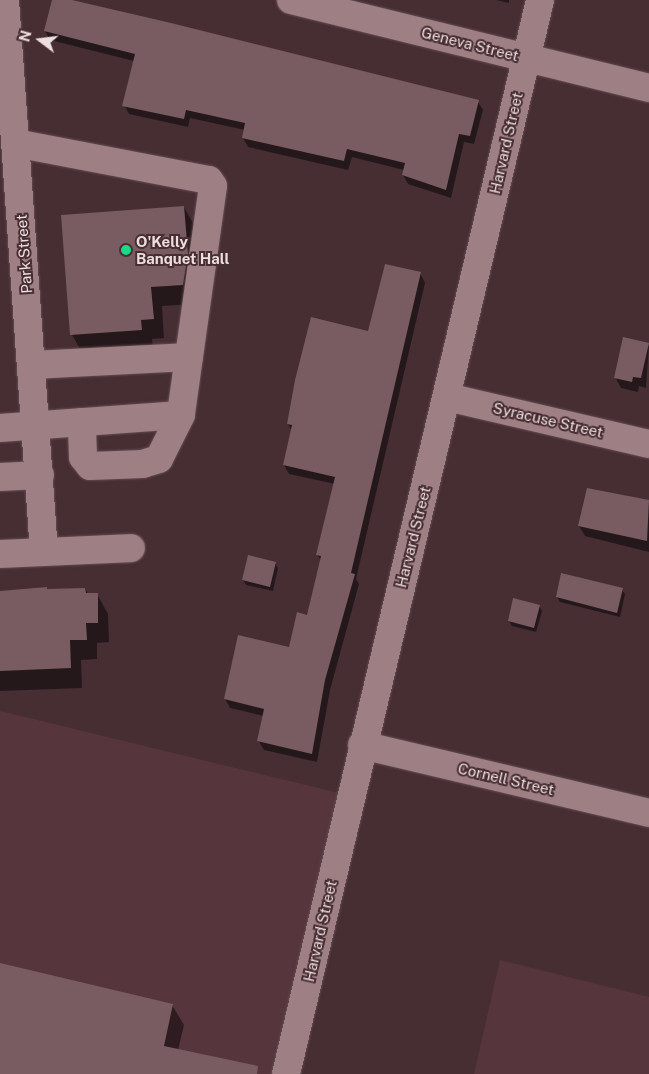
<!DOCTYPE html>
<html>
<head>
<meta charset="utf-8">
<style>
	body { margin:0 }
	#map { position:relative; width:649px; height:1074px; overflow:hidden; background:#472e33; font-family:"Public Sans",sans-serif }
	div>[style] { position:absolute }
	.built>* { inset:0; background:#56363c }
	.shadow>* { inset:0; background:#0007 }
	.building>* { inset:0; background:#785c61 }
	.roads { filter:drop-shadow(0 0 1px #634e51) drop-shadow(0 0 1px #634e51) }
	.minor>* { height:28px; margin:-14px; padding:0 14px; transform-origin:14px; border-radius:14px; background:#9e7f84 }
	.dots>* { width:14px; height:14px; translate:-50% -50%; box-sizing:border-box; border:2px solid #472e33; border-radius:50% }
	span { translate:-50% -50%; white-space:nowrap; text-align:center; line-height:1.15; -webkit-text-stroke:4px #472e33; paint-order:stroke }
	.street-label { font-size:15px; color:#eedddf }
	.poi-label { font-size:15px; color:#eedddf; font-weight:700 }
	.left { translate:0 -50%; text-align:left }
	.north { position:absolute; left:15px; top:15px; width:50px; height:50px; -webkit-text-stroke:4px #472e33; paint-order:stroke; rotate:285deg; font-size:14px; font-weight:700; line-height:20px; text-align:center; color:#eedddf }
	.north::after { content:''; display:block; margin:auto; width:18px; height:22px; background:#eedddf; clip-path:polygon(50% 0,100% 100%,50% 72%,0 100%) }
</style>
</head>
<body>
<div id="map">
	<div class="built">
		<i style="clip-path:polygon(0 711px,351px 796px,286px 1074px,0 1074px)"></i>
		<i style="clip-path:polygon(500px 960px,649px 997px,649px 1074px,474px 1074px)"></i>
	</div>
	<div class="shadow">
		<i style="clip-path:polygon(53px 0,67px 0,478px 102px,483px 110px,474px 144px,464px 142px,451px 198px,408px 184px,403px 175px,404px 170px,352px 157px,348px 170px,248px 147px,243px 138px,245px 130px,190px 118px,188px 127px,129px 114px,124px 105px,134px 61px,50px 40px,45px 31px)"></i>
		<i style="clip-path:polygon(496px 0,509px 0,509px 3px)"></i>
		<i style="clip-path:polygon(184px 207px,195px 227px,194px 304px,162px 306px,164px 338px,152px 339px,153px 349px,83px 354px,72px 335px)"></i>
		<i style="clip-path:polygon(420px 273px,425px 283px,356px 579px,359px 584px,330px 690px,317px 762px,264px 750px,258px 740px,264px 716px,230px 708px,225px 699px,290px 649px,308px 616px,321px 561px,317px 554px,335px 484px,289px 474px,284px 465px,292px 431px,288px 424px)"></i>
		<i style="clip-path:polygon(649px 345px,646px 388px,639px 386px,638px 392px,621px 388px,615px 377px)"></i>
		<i style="clip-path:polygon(588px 489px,649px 503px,649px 552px,585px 536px,579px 526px)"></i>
		<i style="clip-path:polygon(275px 563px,278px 568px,273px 591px,246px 585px,243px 580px)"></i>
		<i style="clip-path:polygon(47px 588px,48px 590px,85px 589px,88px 594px,97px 594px,108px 614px,109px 642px,97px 643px,97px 659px,81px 660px,82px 688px,0 691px,0 593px)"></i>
		<i style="clip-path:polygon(622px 590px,625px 594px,620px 617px,560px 602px,557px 597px)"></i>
		<i style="clip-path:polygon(539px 606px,542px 611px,536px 632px,512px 626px,509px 621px)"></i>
		<i style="clip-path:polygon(0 964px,172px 1005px,184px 1025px,178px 1050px,243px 1074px,0 1074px)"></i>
	</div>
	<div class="building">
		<i style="clip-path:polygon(52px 0,72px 0,171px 23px,479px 100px,470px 136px,459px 134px,446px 190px,402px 175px,405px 163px,347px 149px,344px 161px,242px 138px,245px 123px,186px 110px,184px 119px,122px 106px,135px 54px,44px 31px)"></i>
		<i style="clip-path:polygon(184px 206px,188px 254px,183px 285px,151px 287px,154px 319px,141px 320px,142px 330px,70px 335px,61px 215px)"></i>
		<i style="clip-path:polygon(385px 264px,421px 272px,351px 573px,355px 574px,325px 680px,312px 754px,257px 741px,264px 709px,224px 699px,238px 635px,289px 647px,297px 612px,307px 615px,321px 556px,316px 555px,335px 477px,283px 465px,292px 425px,287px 424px,295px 380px,311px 317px,368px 331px)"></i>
		<i style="clip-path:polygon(623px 337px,649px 343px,641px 378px,633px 377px,632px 382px,614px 378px)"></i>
		<i style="clip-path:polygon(587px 488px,649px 500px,647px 541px,578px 526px)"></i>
		<i style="clip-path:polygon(248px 555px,276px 562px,270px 587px,242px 580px)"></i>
		<i style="clip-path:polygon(561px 573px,623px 588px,617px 613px,556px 597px)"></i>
		<i style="clip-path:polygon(47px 587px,47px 589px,85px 588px,86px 593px,98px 593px,98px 623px,86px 623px,87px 640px,70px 640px,71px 668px,0 671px,0 591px)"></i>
		<i style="clip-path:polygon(513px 598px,540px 605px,534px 628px,508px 621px)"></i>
		<i style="clip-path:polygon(0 963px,173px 1004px,164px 1046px,258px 1066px,257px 1074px,0 1074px)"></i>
	</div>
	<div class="roads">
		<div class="minor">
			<i style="left:5px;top:0;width:553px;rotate:85.96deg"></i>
			<i style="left:291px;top:0;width:369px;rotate:13.8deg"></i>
			<i style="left:15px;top:143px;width:197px;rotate:10.8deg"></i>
			<i style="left:209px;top:180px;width:7px;rotate:56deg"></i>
			<i style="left:213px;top:186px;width:231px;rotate:98deg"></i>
			<i style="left:181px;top:415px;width:49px;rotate:116.6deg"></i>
			<i style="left:159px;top:459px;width:17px;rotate:163deg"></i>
			<i style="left:143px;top:464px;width:53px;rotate:177.8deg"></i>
			<i style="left:90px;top:466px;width:11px;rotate:-128deg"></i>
			<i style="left:83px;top:457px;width:35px;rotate:-92deg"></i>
			<i style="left:32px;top:365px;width:157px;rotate:-2.9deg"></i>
			<i style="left:447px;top:397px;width:207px;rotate:13.1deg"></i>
			<i style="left:0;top:428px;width:181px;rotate:-4.1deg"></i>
			<i style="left:0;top:477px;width:40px;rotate:-2.9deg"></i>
			<i style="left:0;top:554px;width:131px;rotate:-2.6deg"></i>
			<i style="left:362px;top:745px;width:295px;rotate:13.3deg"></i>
			<i style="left:286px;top:1074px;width:1104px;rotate:-76.69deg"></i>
		</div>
	</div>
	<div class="dots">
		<i style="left:126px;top:250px;background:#1cd988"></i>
	</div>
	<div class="street-label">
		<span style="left:470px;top:44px;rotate:14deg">Geneva Street</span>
		<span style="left:506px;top:143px;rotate:-77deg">Harvard Street</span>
		<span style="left:24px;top:254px;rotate:-94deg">Park Street</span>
		<span style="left:548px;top:420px;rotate:13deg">Syracuse Street</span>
		<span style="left:413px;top:537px;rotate:-76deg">Harvard Street</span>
		<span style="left:506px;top:779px;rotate:13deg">Cornell Street</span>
		<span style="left:320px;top:931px;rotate:-77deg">Harvard Street</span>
	</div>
	<div class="poi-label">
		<span class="left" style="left:136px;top:250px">O'Kelly<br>Banquet Hall</span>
	</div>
	<div class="north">N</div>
</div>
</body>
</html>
